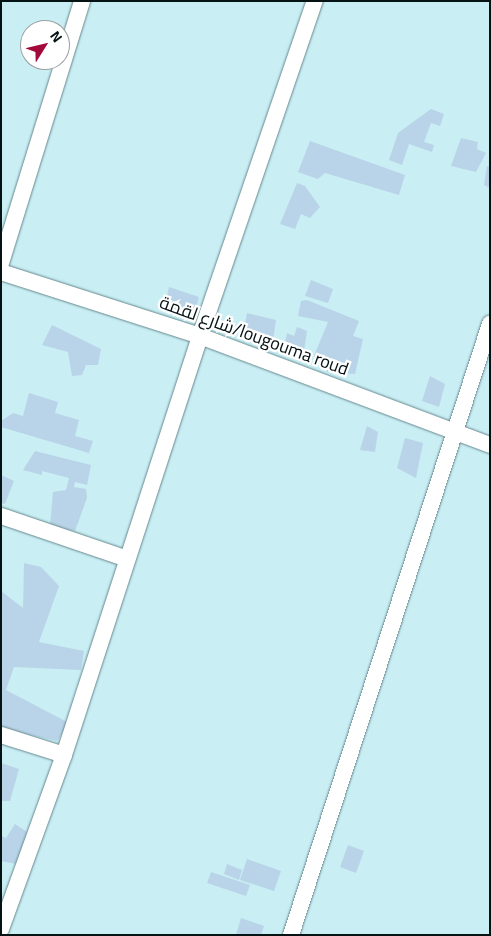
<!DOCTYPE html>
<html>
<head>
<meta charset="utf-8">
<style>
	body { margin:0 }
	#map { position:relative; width:491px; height:936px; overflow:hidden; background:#c9eef4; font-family:Georgia,Cairo,serif }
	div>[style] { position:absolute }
	.building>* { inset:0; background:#b9d4e8 }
	.roads { filter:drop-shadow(0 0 1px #65888d) drop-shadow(0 0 1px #65888d) }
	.street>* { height:16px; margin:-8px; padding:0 8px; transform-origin:8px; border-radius:8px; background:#fff }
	span { translate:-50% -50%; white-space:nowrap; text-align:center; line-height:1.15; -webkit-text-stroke:4.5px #fff; paint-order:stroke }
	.street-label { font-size:18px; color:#061315 }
	.frame { position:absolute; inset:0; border:2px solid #061315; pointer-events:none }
	.north { position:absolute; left:20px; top:20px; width:50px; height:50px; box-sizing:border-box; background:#fff; border:1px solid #9ba1a1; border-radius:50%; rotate:54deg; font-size:14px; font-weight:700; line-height:20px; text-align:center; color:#061315 }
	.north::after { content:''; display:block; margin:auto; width:18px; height:22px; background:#a4093c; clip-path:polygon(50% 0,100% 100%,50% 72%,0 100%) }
</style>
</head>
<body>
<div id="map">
	<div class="building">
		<i style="clip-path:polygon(431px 109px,444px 114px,440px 126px,431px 123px,424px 142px,434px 145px,432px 152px,409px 144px,402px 165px,389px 160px,398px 133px)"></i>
		<i style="clip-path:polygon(461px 138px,478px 142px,477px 149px,486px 153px,476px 172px,451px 166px)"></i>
		<i style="clip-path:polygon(310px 141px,405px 175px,399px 195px,325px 173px,318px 179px,298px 172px)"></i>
		<i style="clip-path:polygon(487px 166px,490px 167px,490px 188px,484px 185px)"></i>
		<i style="clip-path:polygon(297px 183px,305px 186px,320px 207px,310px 218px,301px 214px,295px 229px,280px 224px)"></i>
		<i style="clip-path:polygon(311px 280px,333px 289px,328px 303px,305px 296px)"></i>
		<i style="clip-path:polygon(169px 287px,199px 297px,194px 318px,164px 310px)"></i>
		<i style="clip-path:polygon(307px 300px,359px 321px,353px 336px,363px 339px,355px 374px,327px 372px,328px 360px,314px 356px,328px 322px,298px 316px,301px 301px)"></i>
		<i style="clip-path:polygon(247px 313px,276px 320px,272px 347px,263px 348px,261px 341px,243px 335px)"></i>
		<i style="clip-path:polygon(52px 325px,101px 349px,98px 365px,86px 365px,82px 375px,72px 376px,68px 352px,42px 345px)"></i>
		<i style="clip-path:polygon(297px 327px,307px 331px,303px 357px,283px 353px,287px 333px,294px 336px)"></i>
		<i style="clip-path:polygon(430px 376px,445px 384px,439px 407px,422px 401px)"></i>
		<i style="clip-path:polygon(29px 393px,58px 402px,55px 413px,79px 420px,75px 436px,93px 441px,89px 453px,1px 427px,1px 421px,13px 413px,23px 416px)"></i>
		<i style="clip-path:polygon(367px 426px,378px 432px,375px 452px,360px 450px)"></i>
		<i style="clip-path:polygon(405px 438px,423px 443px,416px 478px,397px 468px)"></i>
		<i style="clip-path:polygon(35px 451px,91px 465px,87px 485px,75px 482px,74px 487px,86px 489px,87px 498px,75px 531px,50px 526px,53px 492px,66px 490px,69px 478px,42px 471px,42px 475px,23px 470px)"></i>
		<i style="clip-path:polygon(1px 475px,14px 481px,5px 504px,1px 503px)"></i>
		<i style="clip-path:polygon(24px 563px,41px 567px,59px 586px,39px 642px,84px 651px,81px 670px,14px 667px,6px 690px,69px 723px,57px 741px,1px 728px,1px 591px,23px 608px)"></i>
		<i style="clip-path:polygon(1px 763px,19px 769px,10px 801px,1px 801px)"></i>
		<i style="clip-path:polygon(15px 824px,27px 832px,16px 864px,1px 861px,1px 836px,6px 838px)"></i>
		<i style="clip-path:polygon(348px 845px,364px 851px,356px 873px,340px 867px)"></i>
		<i style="clip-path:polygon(247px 859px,281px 871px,274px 891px,240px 880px)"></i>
		<i style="clip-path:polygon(227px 864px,242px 870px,239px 880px,224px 874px)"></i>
		<i style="clip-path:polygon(211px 872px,250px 885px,246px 896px,207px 883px)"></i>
		<i style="clip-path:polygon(241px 918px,264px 926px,261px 935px,236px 935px)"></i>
	</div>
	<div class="roads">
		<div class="street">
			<i style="left:1px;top:263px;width:274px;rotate:-72.8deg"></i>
			<i style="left:1px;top:272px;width:209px;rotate:17.8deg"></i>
			<i style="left:200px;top:336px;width:310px;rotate:20.6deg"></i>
			<i style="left:1px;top:516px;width:133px;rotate:18.8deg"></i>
			<i style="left:1px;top:735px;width:66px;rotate:17.6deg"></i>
			<i style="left:1px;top:929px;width:185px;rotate:-70.1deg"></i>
			<i style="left:64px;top:755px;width:441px;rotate:-72deg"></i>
			<i style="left:200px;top:336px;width:354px;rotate:-71.1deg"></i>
			<i style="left:291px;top:935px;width:643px;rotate:-71.96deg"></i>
		</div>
	</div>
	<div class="street-label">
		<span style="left:254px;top:336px;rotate:20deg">شارع لقمة/lougouma roud</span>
	</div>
	<div class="frame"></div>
	<div class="north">N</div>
</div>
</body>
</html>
